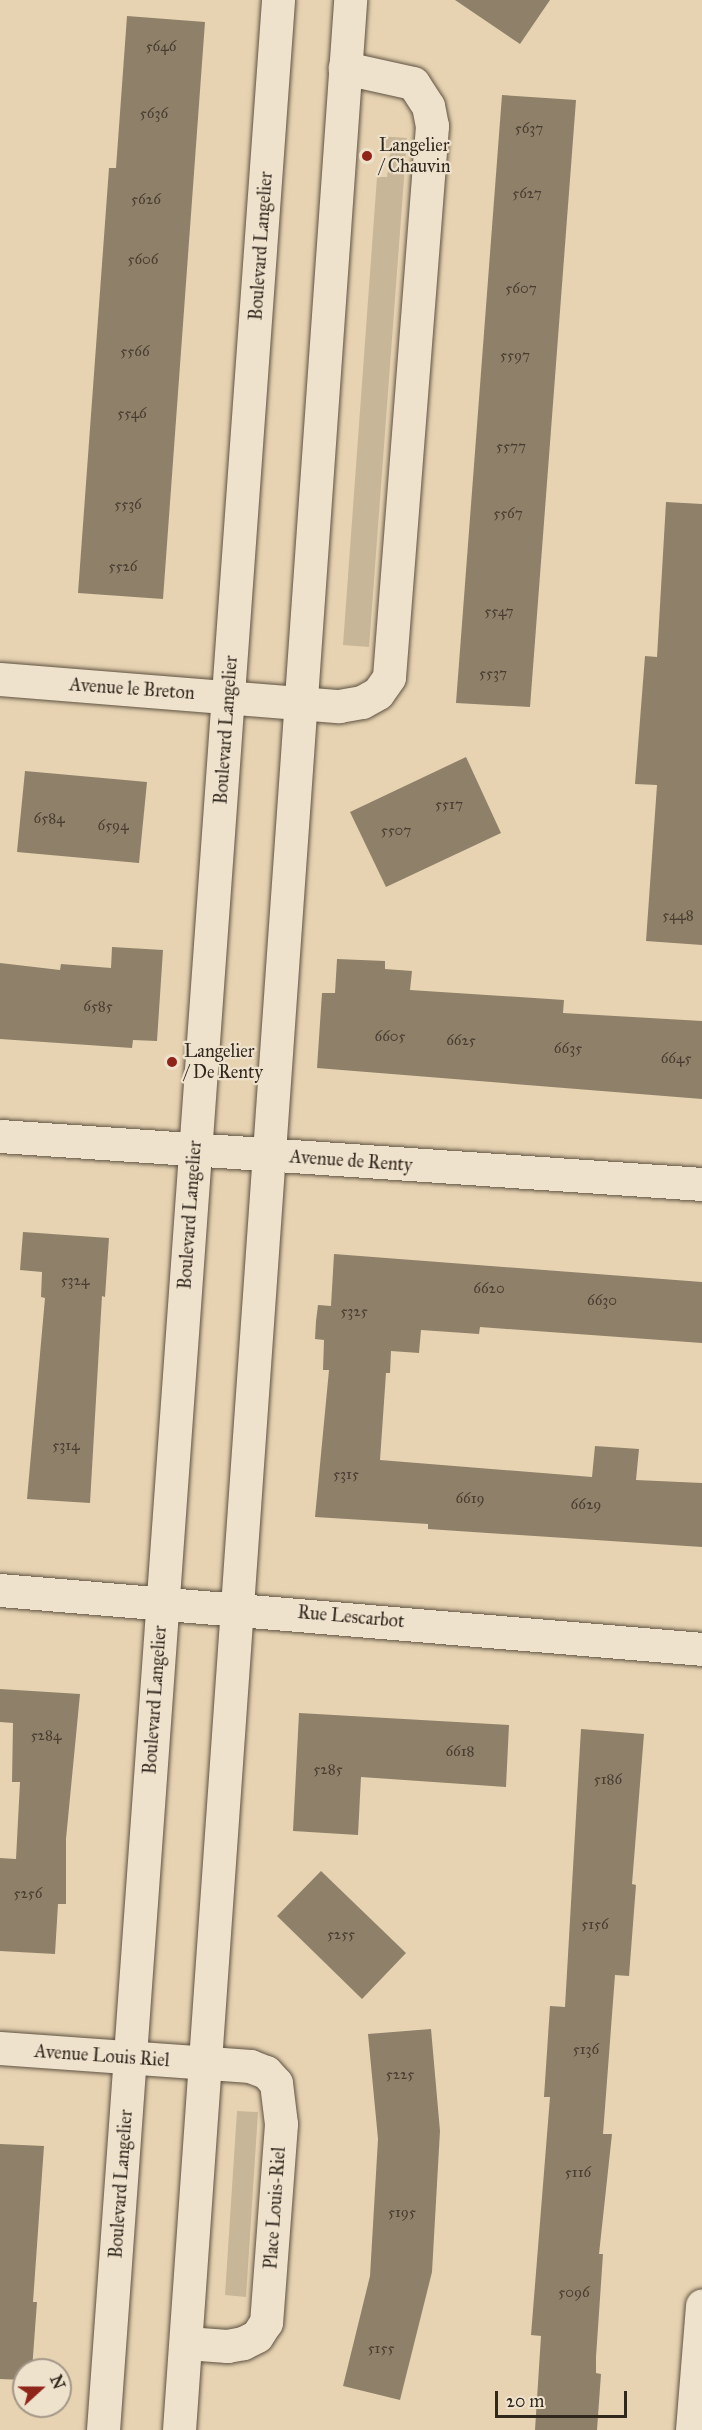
<!DOCTYPE html>
<html>
<head>
<meta charset="utf-8">
<style>
	body { margin:0 }
	#map { position:relative; width:702px; height:2430px; overflow:hidden; background:#e7d3b2; font-family:"IM FELL Great Primer",serif }
	div>[style] { position:absolute }
	.green>* { inset:0; background:#c8b699 }
	.building>* { inset:0; background:#8f806a }
	.roads { filter:drop-shadow(0 0 2px #5e5242) drop-shadow(0 0 2px #5e5242) }
	.street>* { height:33px; margin:-16.5px; padding:0 16.5px; transform-origin:16.5px; border-radius:16.5px; background:#efe2cd }
	.secondary>* { height:33px; margin:-16.5px; padding:0 16.5px; transform-origin:16.5px; border-radius:16.5px; background:#efe2cd }
	.dots>* { width:16px; height:16px; translate:-50% -50%; box-sizing:border-box; border:3px solid #efe2cd; border-radius:50% }
	span { translate:-50% -50%; white-space:nowrap; text-align:center; line-height:1.15; -webkit-text-stroke:4.5px #efe2cd; paint-order:stroke }
	.number-label { font-size:15px; color:#483d30 }
	.number-label span { -webkit-text-stroke-width:0 }
	.poi-label { font-size:18px; color:#30271d }
	.left { translate:0 -50%; text-align:left }
	.street-label { font-size:18px; color:#30271d }
	.north { position:absolute; left:12px; top:2358px; width:60px; height:60px; box-sizing:border-box; background:#efe2cd; border:2px solid #a39787; border-radius:50%; rotate:69deg; font-size:16px; font-weight:700; line-height:24px; text-align:center; color:#30271d }
	.north::after { content:''; display:block; margin:auto; width:21px; height:27px; background:#8f2418; clip-path:polygon(50% 0,100% 100%,50% 72%,0 100%) }
	.scale { position:absolute; left:495px; top:2391px; width:132px; height:27px; box-sizing:border-box; border:3px solid #30271d; border-top:0; padding-left:8px; font-size:18px; line-height:21px; white-space:nowrap; color:#30271d; -webkit-text-stroke:4px #efe2cd; paint-order:stroke }
</style>
</head>
<body>
<div id="map">
	<div class="green">
		<i style="clip-path:polygon(380px 136px,407px 138px,369px 647px,343px 645px,377px 177px,387px 177px,390px 153px,379px 152px)"></i>
		<i style="clip-path:polygon(237px 2111px,258px 2112px,246px 2297px,225px 2295px)"></i>
	</div>
	<div class="building">
		<i style="clip-path:polygon(455px 0,550px 0,520px 44px)"></i>
		<i style="clip-path:polygon(127px 16px,205px 22px,163px 599px,78px 593px,109px 168px,116px 168px)"></i>
		<i style="clip-path:polygon(502px 95px,576px 100px,530px 707px,456px 703px)"></i>
		<i style="clip-path:polygon(666px 502px,702px 504px,702px 945px,646px 941px,657px 785px,635px 784px,645px 656px,657px 657px)"></i>
		<i style="clip-path:polygon(466px 757px,501px 833px,386px 887px,350px 812px)"></i>
		<i style="clip-path:polygon(25px 771px,147px 782px,139px 863px,17px 852px)"></i>
		<i style="clip-path:polygon(112px 947px,163px 950px,157px 1041px,133px 1040px,132px 1048px,0 1039px,0 963px,60px 970px,61px 964px,111px 968px)"></i>
		<i style="clip-path:polygon(337px 959px,385px 961px,385px 969px,412px 971px,410px 990px,564px 1000px,563px 1013px,702px 1021px,702px 1099px,317px 1068px,322px 993px,335px 993px)"></i>
		<i style="clip-path:polygon(23px 1232px,109px 1238px,105px 1297px,102px 1296px,90px 1503px,27px 1499px,45px 1298px,41px 1297px,42px 1272px,20px 1270px)"></i>
		<i style="clip-path:polygon(334px 1254px,702px 1282px,702px 1343px,480px 1327px,479px 1334px,421px 1330px,419px 1353px,391px 1351px,390px 1373px,386px 1373px,380px 1460px,592px 1477px,595px 1446px,639px 1449px,636px 1480px,702px 1483px,702px 1547px,428px 1529px,428px 1524px,315px 1517px,329px 1370px,323px 1370px,324px 1340px,315px 1339px,316px 1321px,318px 1305px,331px 1306px)"></i>
		<i style="clip-path:polygon(0 1689px,80px 1694px,66px 1839px,66px 1904px,58px 1904px,55px 1954px,0 1951px,0 1858px,16px 1859px,20px 1782px,12px 1782px,13px 1723px,0 1722px)"></i>
		<i style="clip-path:polygon(299px 1713px,509px 1725px,506px 1787px,361px 1777px,358px 1835px,293px 1831px)"></i>
		<i style="clip-path:polygon(581px 1729px,644px 1734px,632px 1884px,636px 1885px,629px 1976px,615px 1975px,603px 2134px,612px 2134px,599px 2254px,603px 2254px,596px 2357px,596px 2373px,601px 2374px,597px 2430px,535px 2430px,541px 2336px,531px 2335px,550px 2097px,544px 2097px,550px 2006px,565px 2007px)"></i>
		<i style="clip-path:polygon(321px 1871px,406px 1953px,362px 1999px,277px 1916px)"></i>
		<i style="clip-path:polygon(431px 2029px,440px 2131px,432px 2272px,400px 2400px,343px 2386px,370px 2276px,378px 2139px,368px 2034px)"></i>
		<i style="clip-path:polygon(0 2144px,44px 2146px,33px 2302px,37px 2302px,32px 2370px,24px 2370px,24px 2380px,0 2379px)"></i>
	</div>
	<div class="roads">
		<div class="street">
			<i style="left:0;top:679px;width:340px;rotate:4.6deg"></i>
			<i style="left:339px;top:706px;width:23px;rotate:-10deg"></i>
			<i style="left:362px;top:702px;width:18px;rotate:-29deg"></i>
			<i style="left:378px;top:693px;width:19px;rotate:-55deg"></i>
			<i style="left:389px;top:677px;width:553px;rotate:-85.54deg"></i>
			<i style="left:432px;top:126px;width:20px;rotate:-101deg"></i>
			<i style="left:428px;top:106px;width:27px;rotate:-123deg"></i>
			<i style="left:413px;top:83px;width:70px;rotate:-167.6deg"></i>
			<i style="left:0;top:1136px;width:704px;rotate:3.91deg"></i>
			<i style="left:0;top:1590px;width:704px;rotate:4.8deg"></i>
			<i style="left:0;top:2048px;width:251px;rotate:4.1deg"></i>
			<i style="left:250px;top:2066px;width:17px;rotate:21deg"></i>
			<i style="left:266px;top:2072px;width:15px;rotate:48deg"></i>
			<i style="left:276px;top:2083px;width:41px;rotate:83deg"></i>
			<i style="left:281px;top:2124px;width:199px;rotate:94.3deg"></i>
			<i style="left:266px;top:2322px;width:17px;rotate:123deg"></i>
			<i style="left:257px;top:2336px;width:16px;rotate:153deg"></i>
			<i style="left:243px;top:2343px;width:16px;rotate:169deg"></i>
			<i style="left:227px;top:2346px;width:41px;rotate:-175.8deg"></i>
			<i style="left:692px;top:2430px;width:125px;rotate:-85.4deg"></i>
		</div>
		<div class="secondary">
			<i style="left:103px;top:2430px;width:2436px;rotate:-85.88deg"></i>
			<i style="left:179px;top:2430px;width:2436px;rotate:-85.97deg"></i>
		</div>
	</div>
	<div class="dots">
		<i style="left:367px;top:156px;background:#8f2418"></i>
		<i style="left:172px;top:1062px;background:#8f2418"></i>
	</div>
	<div class="number-label">
		<span style="left:161px;top:47px">5646</span>
		<span style="left:154px;top:114px">5636</span>
		<span style="left:529px;top:129px">5637</span>
		<span style="left:527px;top:194px">5627</span>
		<span style="left:146px;top:200px">5626</span>
		<span style="left:143px;top:260px">5606</span>
		<span style="left:521px;top:289px">5607</span>
		<span style="left:135px;top:352px">5566</span>
		<span style="left:515px;top:356px">5597</span>
		<span style="left:132px;top:414px">5546</span>
		<span style="left:511px;top:447px">5577</span>
		<span style="left:128px;top:505px">5536</span>
		<span style="left:508px;top:514px">5567</span>
		<span style="left:123px;top:567px">5526</span>
		<span style="left:499px;top:612px">5547</span>
		<span style="left:493px;top:674px">5537</span>
		<span style="left:449px;top:805px">5517</span>
		<span style="left:49px;top:819px">6584</span>
		<span style="left:113px;top:826px">6594</span>
		<span style="left:396px;top:831px">5507</span>
		<span style="left:678px;top:916px">5448</span>
		<span style="left:98px;top:1007px">6585</span>
		<span style="left:390px;top:1037px">6605</span>
		<span style="left:461px;top:1041px">6625</span>
		<span style="left:568px;top:1049px">6635</span>
		<span style="left:676px;top:1059px">6645</span>
		<span style="left:75px;top:1281px">5324</span>
		<span style="left:489px;top:1289px">6620</span>
		<span style="left:602px;top:1301px">6630</span>
		<span style="left:354px;top:1312px">5325</span>
		<span style="left:66px;top:1446px">5314</span>
		<span style="left:346px;top:1475px">5315</span>
		<span style="left:470px;top:1499px">6619</span>
		<span style="left:586px;top:1505px">6629</span>
		<span style="left:46px;top:1736px">5284</span>
		<span style="left:460px;top:1752px">6618</span>
		<span style="left:328px;top:1770px">5285</span>
		<span style="left:608px;top:1780px">5186</span>
		<span style="left:28px;top:1894px">5256</span>
		<span style="left:595px;top:1925px">5156</span>
		<span style="left:341px;top:1935px">5255</span>
		<span style="left:586px;top:2050px">5136</span>
		<span style="left:400px;top:2075px">5225</span>
		<span style="left:578px;top:2173px">5116</span>
		<span style="left:402px;top:2213px">5195</span>
		<span style="left:574px;top:2293px">5096</span>
		<span style="left:381px;top:2349px">5155</span>
	</div>
	<div class="poi-label">
		<span class="left" style="left:379px;top:156px">Langelier<br>/ Chauvin</span>
		<span class="left" style="left:184px;top:1062px">Langelier<br>/ De Renty</span>
	</div>
	<div class="street-label">
		<span style="left:261px;top:246px;rotate:-86deg">Boulevard Langelier</span>
		<span style="left:132px;top:689px;rotate:4deg">Avenue le Breton</span>
		<span style="left:226px;top:730px;rotate:-86deg">Boulevard Langelier</span>
		<span style="left:351px;top:1161px;rotate:4deg">Avenue de Renty</span>
		<span style="left:190px;top:1215px;rotate:-86deg">Boulevard Langelier</span>
		<span style="left:351px;top:1617px;rotate:5deg">Rue Lescarbot</span>
		<span style="left:155px;top:1700px;rotate:-86deg">Boulevard Langelier</span>
		<span style="left:102px;top:2056px;rotate:4deg">Avenue Louis Riel</span>
		<span style="left:121px;top:2184px;rotate:-86deg">Boulevard Langelier</span>
		<span style="left:275px;top:2208px;rotate:-86deg">Place Louis-Riel</span>
	</div>
	<div class="north">N</div>
	<div class="scale">20 m</div>
</div>
</body>
</html>
